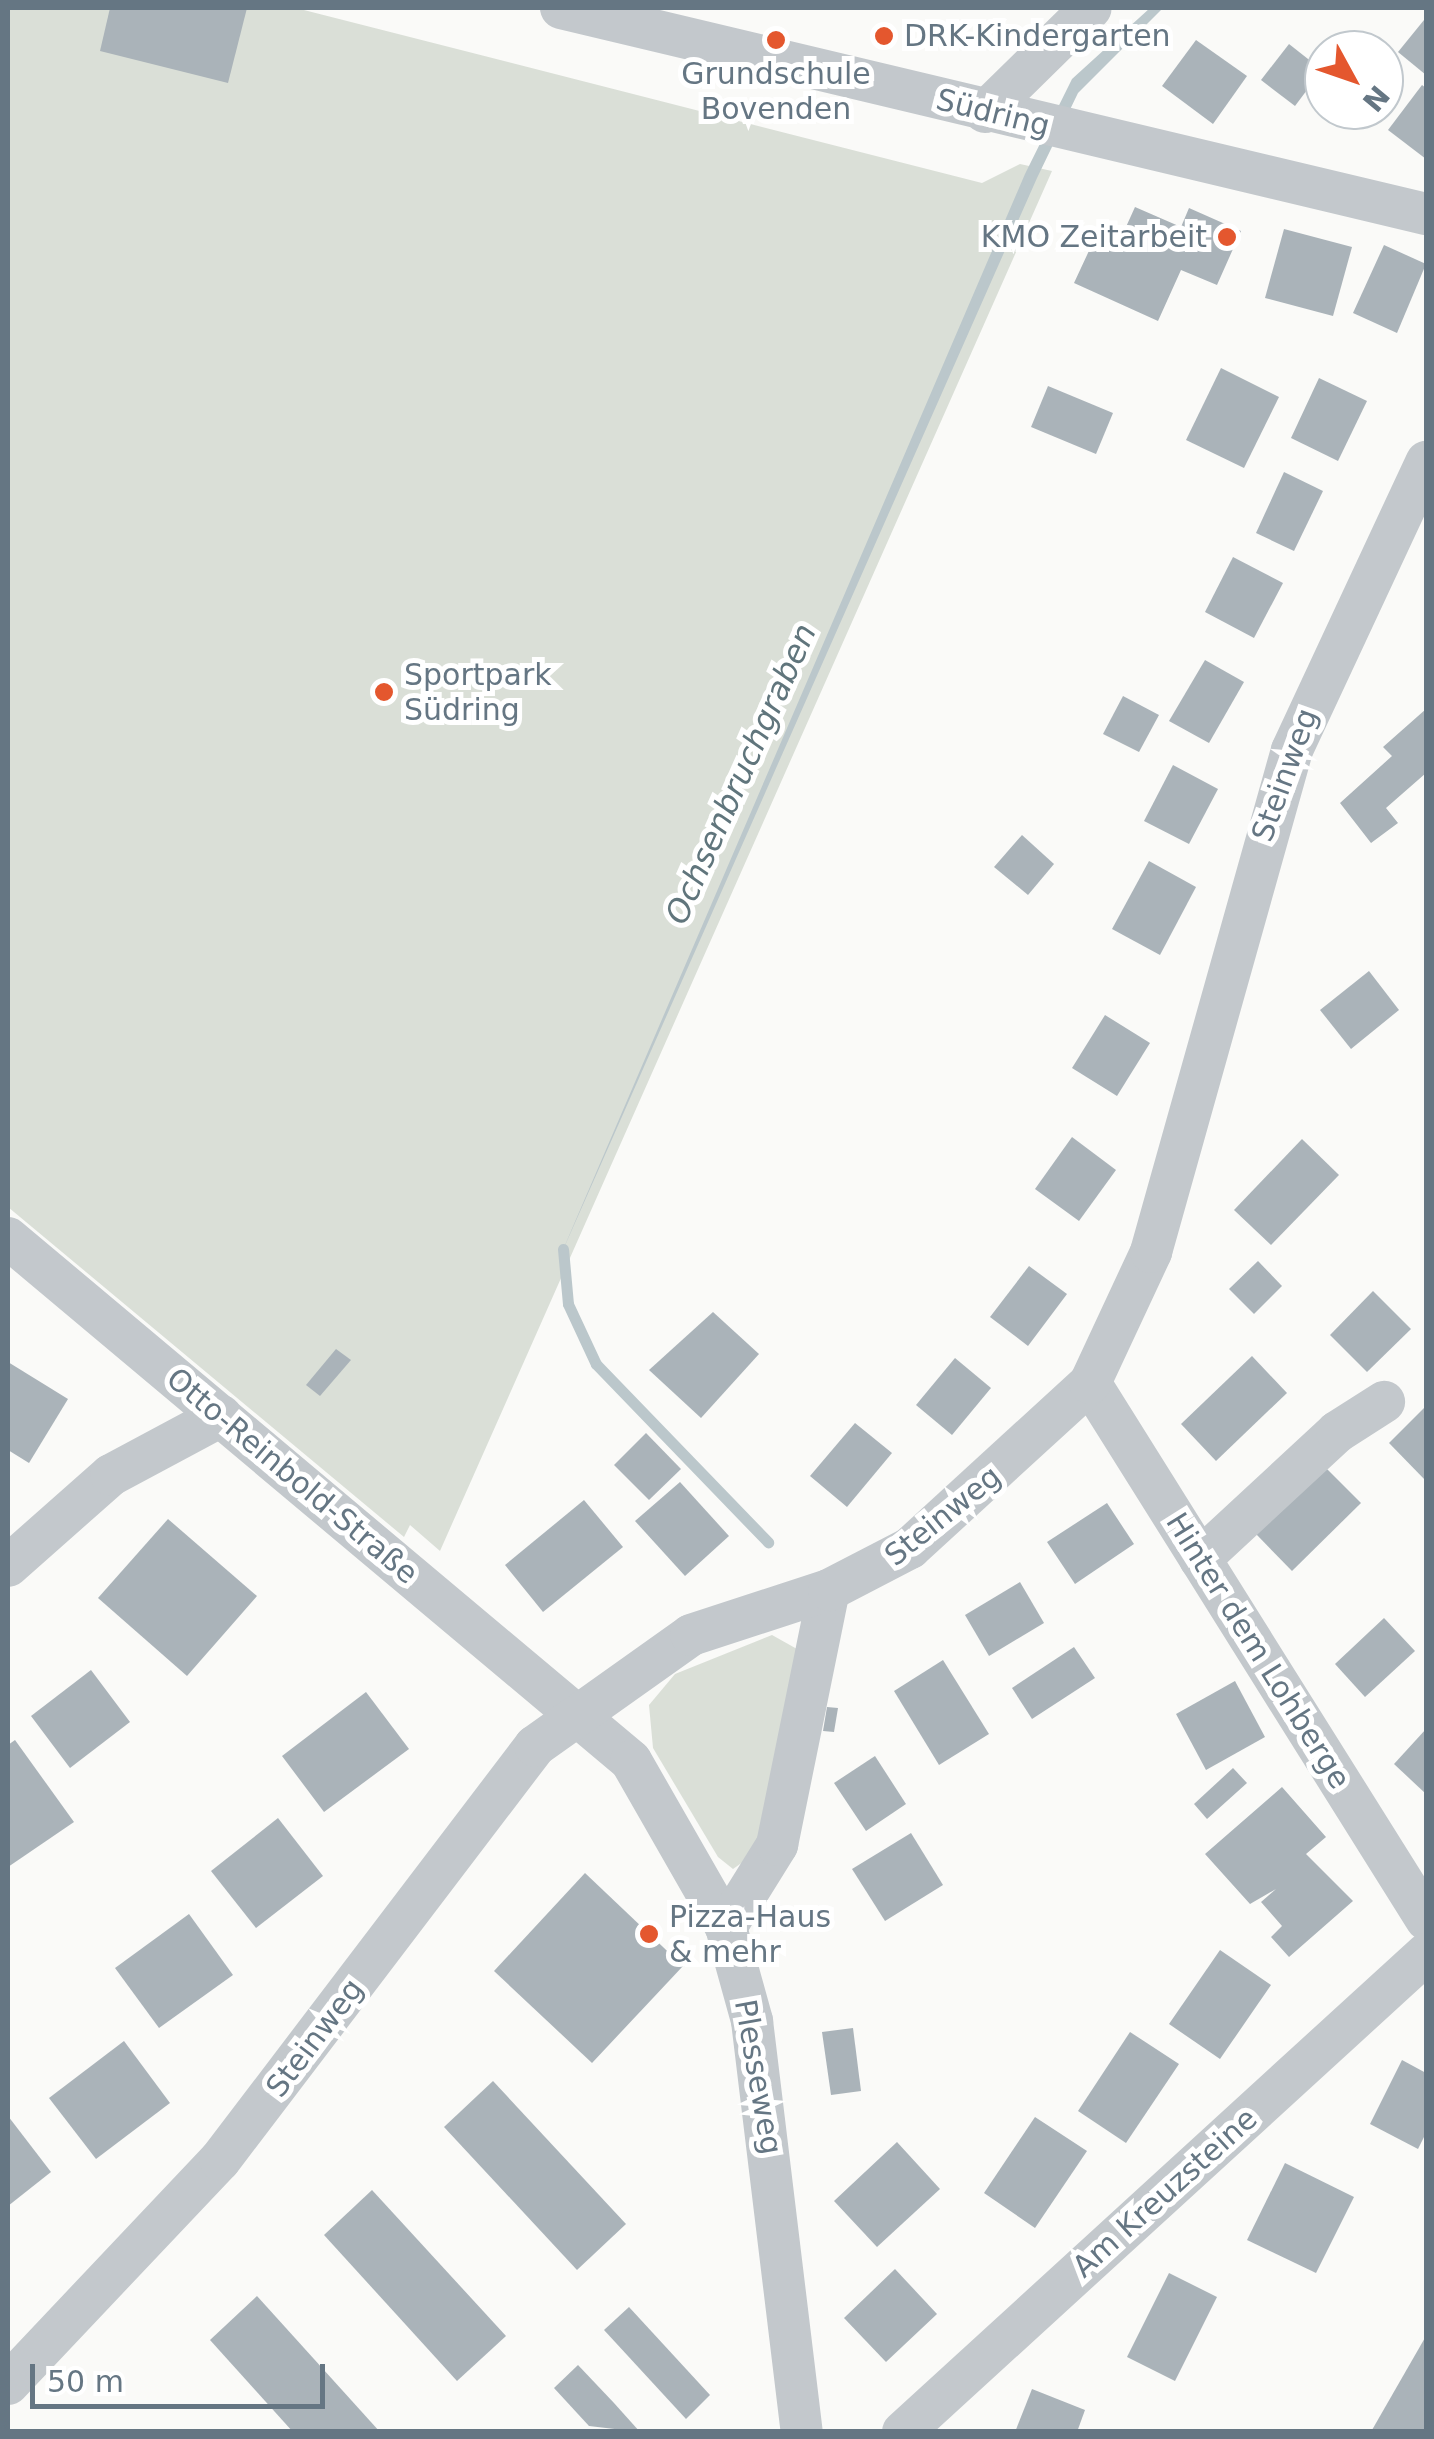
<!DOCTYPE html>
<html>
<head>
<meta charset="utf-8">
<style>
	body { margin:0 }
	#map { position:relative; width:1434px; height:2439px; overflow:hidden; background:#fafaf8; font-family:"DejaVu Sans",sans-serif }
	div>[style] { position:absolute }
	.green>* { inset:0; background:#dadfd7 }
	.water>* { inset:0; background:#bbc7cb }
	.stream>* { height:11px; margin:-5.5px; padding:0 5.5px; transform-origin:5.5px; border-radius:5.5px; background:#bbc7cb }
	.building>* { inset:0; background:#aab3b9 }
	.minor>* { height:42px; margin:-21px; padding:0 21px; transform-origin:21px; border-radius:21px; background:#c3c8cc }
	.dots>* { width:28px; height:28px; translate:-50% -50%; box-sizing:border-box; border:5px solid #fff; border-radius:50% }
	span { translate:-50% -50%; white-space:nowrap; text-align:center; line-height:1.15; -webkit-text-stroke:10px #fff; paint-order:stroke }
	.poi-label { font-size:30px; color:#657683 }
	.left { translate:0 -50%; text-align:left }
	.right { translate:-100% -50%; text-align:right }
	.street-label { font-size:30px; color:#657683 }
	.water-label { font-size:32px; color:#60757c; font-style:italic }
	.frame { position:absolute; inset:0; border:10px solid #657683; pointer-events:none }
	.north { position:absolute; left:1304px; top:30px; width:100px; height:100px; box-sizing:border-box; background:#fff; border:2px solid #c1c8cd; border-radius:50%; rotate:130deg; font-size:28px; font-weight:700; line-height:40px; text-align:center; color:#657683 }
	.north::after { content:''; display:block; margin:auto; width:35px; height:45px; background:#e4572e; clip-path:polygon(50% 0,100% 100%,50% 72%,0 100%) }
	.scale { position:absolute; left:30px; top:2364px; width:295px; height:45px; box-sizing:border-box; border:5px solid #657683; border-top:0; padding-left:12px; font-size:30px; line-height:35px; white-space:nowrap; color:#657683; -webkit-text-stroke:8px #fff; paint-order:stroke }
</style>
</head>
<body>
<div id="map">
	<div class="green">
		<i style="clip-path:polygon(8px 8px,296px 8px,982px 183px,1020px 164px,1052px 171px,440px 1551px,410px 1525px,404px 1537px,8px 1207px)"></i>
		<i style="clip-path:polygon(772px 1635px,797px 1649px,763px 1848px,733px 1869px,718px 1857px,653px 1748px,649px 1705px,675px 1674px)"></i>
	</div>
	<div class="water">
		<i style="clip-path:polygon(1150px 8px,1163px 8px,1078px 93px,1037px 178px,559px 1259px,1025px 174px,1072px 79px)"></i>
	</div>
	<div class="stream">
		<i style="left:563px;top:1249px;width:55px;rotate:84.8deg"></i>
		<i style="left:568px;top:1304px;width:66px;rotate:65deg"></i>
		<i style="left:596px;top:1364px;width:248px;rotate:46deg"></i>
	</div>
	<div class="building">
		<i style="clip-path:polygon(110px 8px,247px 8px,228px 83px,100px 51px)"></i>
		<i style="clip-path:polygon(1424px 20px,1426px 22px,1426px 75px,1398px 52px)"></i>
		<i style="clip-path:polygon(1196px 40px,1247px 76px,1213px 124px,1162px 86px)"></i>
		<i style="clip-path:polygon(1289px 44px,1322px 70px,1295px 106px,1261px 80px)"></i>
		<i style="clip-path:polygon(1422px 85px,1426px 88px,1426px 159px,1388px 130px)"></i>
		<i style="clip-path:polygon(1135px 207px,1181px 227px,1189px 208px,1241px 231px,1217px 285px,1181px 270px,1158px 321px,1074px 283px,1094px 240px,1116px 249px)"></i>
		<i style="clip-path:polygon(1284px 229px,1352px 247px,1333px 316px,1265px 298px)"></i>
		<i style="clip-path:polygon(1384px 245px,1426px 264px,1397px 333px,1353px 313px)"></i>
		<i style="clip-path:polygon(1221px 368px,1279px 397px,1244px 468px,1186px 440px)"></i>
		<i style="clip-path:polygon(1319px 378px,1367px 401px,1338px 461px,1291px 438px)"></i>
		<i style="clip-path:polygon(1048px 386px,1113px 413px,1096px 454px,1031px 427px)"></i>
		<i style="clip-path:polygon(1284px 472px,1323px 491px,1294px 551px,1256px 533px)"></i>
		<i style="clip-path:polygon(1233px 557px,1283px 583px,1254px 638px,1205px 612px)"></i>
		<i style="clip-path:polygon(1205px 660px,1244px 682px,1209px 743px,1169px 721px)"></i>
		<i style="clip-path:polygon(1123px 696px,1159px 715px,1139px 752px,1103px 734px)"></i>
		<i style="clip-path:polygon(1426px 709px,1426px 773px,1386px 808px,1398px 823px,1371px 843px,1340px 803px,1392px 756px,1383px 747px)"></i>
		<i style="clip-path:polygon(1173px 765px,1218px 789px,1189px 844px,1144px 821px)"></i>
		<i style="clip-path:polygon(1022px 835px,1054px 864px,1028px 895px,994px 867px)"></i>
		<i style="clip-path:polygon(1149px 861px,1196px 887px,1160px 955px,1112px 929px)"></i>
		<i style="clip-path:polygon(1369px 971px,1399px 1010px,1351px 1049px,1320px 1010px)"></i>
		<i style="clip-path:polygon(1105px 1015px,1150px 1043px,1117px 1096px,1072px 1068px)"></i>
		<i style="clip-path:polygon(1072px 1137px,1116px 1170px,1079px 1221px,1035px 1189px)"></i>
		<i style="clip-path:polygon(1302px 1139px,1339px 1175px,1271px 1245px,1234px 1210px)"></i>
		<i style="clip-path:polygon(1258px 1261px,1282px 1286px,1254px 1314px,1229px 1289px)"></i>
		<i style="clip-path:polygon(1029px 1266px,1067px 1294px,1028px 1346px,990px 1317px)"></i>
		<i style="clip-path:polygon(1373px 1291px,1411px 1329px,1367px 1372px,1330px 1335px)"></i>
		<i style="clip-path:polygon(713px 1312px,759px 1354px,701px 1418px,649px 1370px)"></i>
		<i style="clip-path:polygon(336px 1349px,351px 1360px,320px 1396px,306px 1385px)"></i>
		<i style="clip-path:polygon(1252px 1356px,1287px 1393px,1216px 1461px,1181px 1424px)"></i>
		<i style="clip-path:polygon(955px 1358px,991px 1388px,952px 1435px,916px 1405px)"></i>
		<i style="clip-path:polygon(8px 1362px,68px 1399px,29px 1463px,8px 1450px)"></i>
		<i style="clip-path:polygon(1426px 1406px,1426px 1481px,1389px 1443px)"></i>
		<i style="clip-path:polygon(855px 1423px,892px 1453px,847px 1507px,810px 1476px)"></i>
		<i style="clip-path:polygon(646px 1433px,681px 1469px,649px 1500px,614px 1465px)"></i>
		<i style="clip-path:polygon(1325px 1467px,1361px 1503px,1292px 1571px,1256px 1534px)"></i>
		<i style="clip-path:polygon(680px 1482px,729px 1536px,685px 1576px,635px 1521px)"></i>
		<i style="clip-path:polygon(584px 1500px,623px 1547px,543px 1612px,505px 1565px)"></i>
		<i style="clip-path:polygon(1107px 1503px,1134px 1544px,1075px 1584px,1047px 1542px)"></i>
		<i style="clip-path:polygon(168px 1519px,257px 1596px,187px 1676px,98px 1598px)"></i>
		<i style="clip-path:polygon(1020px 1582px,1044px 1623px,989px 1656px,965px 1615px)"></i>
		<i style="clip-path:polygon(1384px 1618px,1415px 1651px,1365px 1697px,1335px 1664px)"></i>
		<i style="clip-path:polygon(1074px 1647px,1095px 1678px,1032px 1719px,1012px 1688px)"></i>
		<i style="clip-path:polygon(943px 1660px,989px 1734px,939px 1765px,894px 1691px)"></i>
		<i style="clip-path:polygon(91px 1670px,130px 1722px,70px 1768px,31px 1716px)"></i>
		<i style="clip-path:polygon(1235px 1681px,1265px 1737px,1206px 1770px,1176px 1714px)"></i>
		<i style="clip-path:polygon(366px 1692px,409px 1749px,324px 1812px,282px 1756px)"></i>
		<i style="clip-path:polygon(827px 1707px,838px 1708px,834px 1732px,823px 1731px)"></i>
		<i style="clip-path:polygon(1426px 1729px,1426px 1794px,1394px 1764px)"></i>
		<i style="clip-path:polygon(15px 1740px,74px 1822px,8px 1867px,8px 1745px)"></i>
		<i style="clip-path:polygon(875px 1756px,906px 1804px,866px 1831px,834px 1783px)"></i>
		<i style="clip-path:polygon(1233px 1768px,1247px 1783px,1207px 1819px,1194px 1804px)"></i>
		<i style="clip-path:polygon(1282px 1787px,1326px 1837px,1306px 1854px,1353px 1901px,1289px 1957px,1271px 1937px,1282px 1926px,1261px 1902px,1276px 1889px,1250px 1904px,1205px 1854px)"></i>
		<i style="clip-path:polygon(278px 1818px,323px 1876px,256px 1928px,211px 1871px)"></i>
		<i style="clip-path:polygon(911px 1833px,943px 1885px,885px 1921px,852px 1869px)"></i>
		<i style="clip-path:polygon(585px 1873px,683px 1966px,592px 2063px,494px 1971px)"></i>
		<i style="clip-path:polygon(189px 1914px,233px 1975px,159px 2028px,115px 1968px)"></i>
		<i style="clip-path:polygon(1220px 1950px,1271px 1985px,1220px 2059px,1169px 2024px)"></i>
		<i style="clip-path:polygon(853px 2028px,861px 2091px,831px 2095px,822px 2032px)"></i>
		<i style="clip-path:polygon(1130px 2032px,1179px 2064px,1126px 2143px,1078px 2111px)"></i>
		<i style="clip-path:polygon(124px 2041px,170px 2103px,96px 2159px,49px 2098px)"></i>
		<i style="clip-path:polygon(1402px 2060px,1426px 2073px,1426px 2133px,1418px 2149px,1370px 2124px)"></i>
		<i style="clip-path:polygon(493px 2081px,626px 2224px,577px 2270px,444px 2127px)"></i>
		<i style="clip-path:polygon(8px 2116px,51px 2172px,8px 2206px)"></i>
		<i style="clip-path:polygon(1035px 2117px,1087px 2151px,1035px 2228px,984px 2193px)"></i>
		<i style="clip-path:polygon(897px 2142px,940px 2189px,877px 2247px,834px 2201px)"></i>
		<i style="clip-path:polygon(1285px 2163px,1354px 2197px,1316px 2273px,1247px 2240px)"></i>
		<i style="clip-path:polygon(372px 2190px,506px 2336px,457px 2381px,324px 2235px)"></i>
		<i style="clip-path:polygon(895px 2269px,937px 2314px,886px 2362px,844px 2318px)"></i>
		<i style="clip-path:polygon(1169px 2273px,1217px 2297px,1175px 2381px,1127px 2357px)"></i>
		<i style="clip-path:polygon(257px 2296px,380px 2432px,293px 2432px,210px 2340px)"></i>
		<i style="clip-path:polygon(629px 2307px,710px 2395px,686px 2419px,604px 2330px)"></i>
		<i style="clip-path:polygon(1426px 2336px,1426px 2432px,1375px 2432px,1372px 2430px)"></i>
		<i style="clip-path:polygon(578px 2365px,614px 2403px,640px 2432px,589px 2426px,554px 2388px)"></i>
		<i style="clip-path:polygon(1032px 2389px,1085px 2410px,1077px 2432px,1015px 2432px)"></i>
	</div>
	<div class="minor">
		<i style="left:561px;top:8px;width:889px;rotate:13.4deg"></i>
		<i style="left:985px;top:112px;width:148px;rotate:-44.5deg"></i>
		<i style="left:8px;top:1238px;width:813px;rotate:40.01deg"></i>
		<i style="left:631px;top:1761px;width:191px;rotate:60.2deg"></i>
		<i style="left:726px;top:1927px;width:98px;rotate:74.5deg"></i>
		<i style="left:752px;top:2021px;width:414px;rotate:83.1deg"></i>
		<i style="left:1090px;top:1383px;width:633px;rotate:57.92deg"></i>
		<i style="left:1200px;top:1559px;width:187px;rotate:-42.8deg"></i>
		<i style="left:1337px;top:1432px;width:56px;rotate:-32.6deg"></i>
		<i style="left:8px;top:1566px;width:137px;rotate:-41.5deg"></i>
		<i style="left:111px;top:1475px;width:125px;rotate:-28.2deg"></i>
		<i style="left:726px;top:1927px;width:97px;rotate:-58.1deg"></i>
		<i style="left:777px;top:1845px;width:260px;rotate:-78.5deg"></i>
		<i style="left:8px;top:2384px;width:308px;rotate:-46.6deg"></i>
		<i style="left:220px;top:2160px;width:520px;rotate:-52.73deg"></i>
		<i style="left:535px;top:1746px;width:191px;rotate:-35.4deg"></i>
		<i style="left:691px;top:1635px;width:145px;rotate:-18.1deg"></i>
		<i style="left:829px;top:1590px;width:91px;rotate:-27.4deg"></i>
		<i style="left:910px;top:1548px;width:244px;rotate:-42.5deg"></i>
		<i style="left:1090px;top:1383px;width:145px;rotate:-65deg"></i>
		<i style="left:1151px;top:1252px;width:521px;rotate:-74.31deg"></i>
		<i style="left:1292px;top:750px;width:318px;rotate:-65deg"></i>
		<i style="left:903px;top:2432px;width:709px;rotate:-42.43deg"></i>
	</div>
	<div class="dots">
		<i style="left:884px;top:36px;background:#e4572e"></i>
		<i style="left:776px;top:40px;background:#e4572e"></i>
		<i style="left:1227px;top:237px;background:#e4572e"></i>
		<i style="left:384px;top:692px;background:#e4572e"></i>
		<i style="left:649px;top:1934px;background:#e4572e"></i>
	</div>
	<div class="poi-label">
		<span class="left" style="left:904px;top:36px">DRK-Kindergarten</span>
		<span style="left:776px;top:91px">Grundschule<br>Bovenden</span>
		<span class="right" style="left:1207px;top:237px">KMO Zeitarbeit</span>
		<span class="left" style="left:404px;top:692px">Sportpark<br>Südring</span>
		<span class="left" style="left:669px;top:1934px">Pizza-Haus<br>&amp; mehr</span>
	</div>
	<div class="street-label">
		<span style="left:993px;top:113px;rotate:14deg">Südring</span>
		<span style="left:1285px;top:775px;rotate:-70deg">Steinweg</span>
		<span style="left:292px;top:1476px;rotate:40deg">Otto-Reinbold-Straße</span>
		<span style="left:943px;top:1516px;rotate:-39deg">Steinweg</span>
		<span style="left:1258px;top:1651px;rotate:58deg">Hinter dem Lohberge</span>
		<span style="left:315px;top:2038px;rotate:-53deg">Steinweg</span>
		<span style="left:758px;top:2077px;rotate:80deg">Plesseweg</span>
		<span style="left:1165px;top:2193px;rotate:-42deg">Am Kreuzsteine</span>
	</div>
	<div class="water-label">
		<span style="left:741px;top:774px;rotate:-66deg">Ochsenbruchgraben</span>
	</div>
	<div class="frame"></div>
	<div class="north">N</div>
	<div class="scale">50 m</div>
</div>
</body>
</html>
